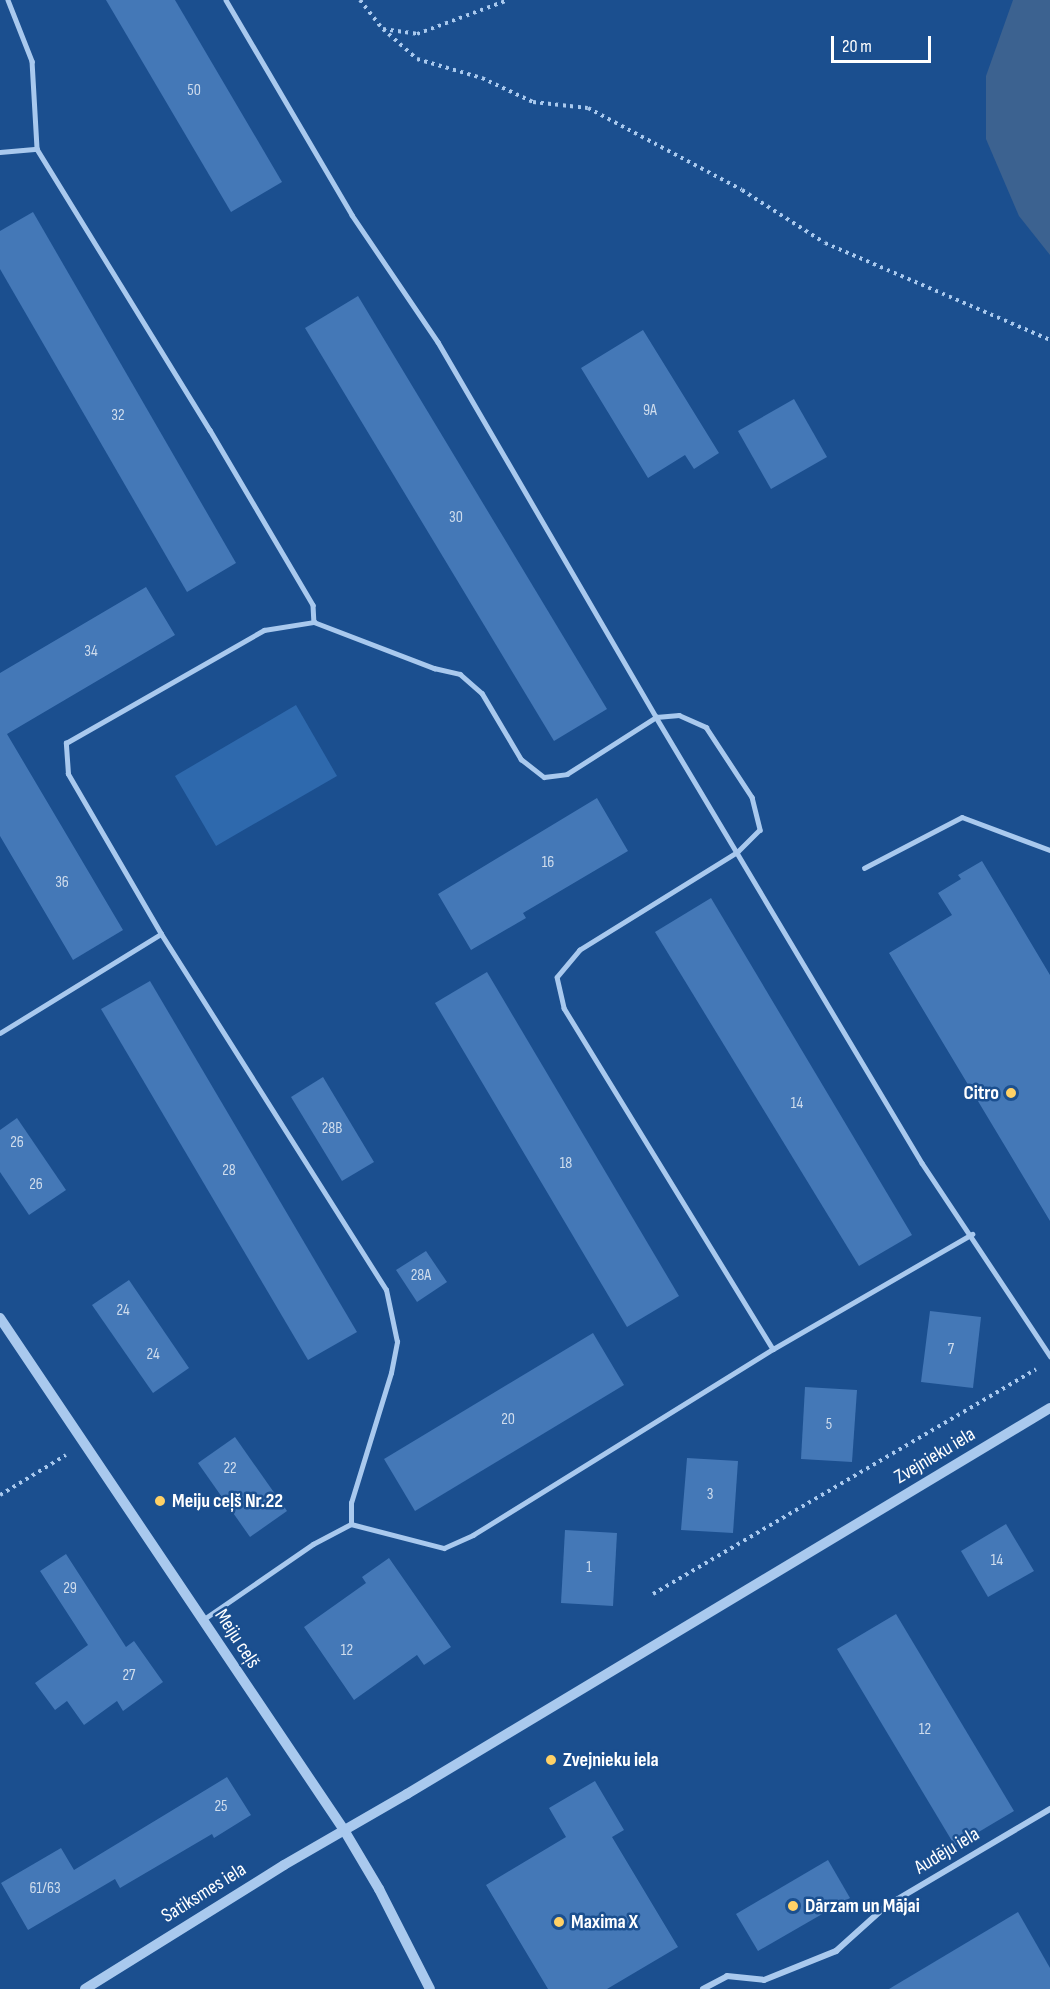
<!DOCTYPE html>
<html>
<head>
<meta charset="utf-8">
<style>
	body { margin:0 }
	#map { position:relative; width:1050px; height:1989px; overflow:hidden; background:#1b4f8f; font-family:"Sofia Sans Condensed",sans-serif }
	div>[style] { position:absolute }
	.green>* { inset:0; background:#2e69ad }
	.water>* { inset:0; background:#3c6290 }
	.building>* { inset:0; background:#4478b7 }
	.path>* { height:4px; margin-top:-2px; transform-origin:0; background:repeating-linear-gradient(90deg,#a9c9ee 0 3px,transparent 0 7.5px) }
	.service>* { height:4.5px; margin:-2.25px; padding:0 2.25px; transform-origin:2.25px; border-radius:2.25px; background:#a9c9ee }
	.minor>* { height:6px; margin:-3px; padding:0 3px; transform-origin:3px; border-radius:3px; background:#a9c9ee }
	.tertiary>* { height:10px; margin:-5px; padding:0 5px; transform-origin:5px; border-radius:5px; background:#a9c9ee }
	.dots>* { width:16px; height:16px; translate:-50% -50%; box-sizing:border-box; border:3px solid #1b4f8f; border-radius:50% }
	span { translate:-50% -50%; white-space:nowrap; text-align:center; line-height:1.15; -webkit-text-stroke:5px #1b4f8f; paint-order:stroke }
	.number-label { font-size:16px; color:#d0dded }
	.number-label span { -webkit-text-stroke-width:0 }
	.poi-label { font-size:20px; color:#fff; font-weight:700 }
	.right { translate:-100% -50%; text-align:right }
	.left { translate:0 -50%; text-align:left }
	.street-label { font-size:20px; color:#fff }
	.scale { position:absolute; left:831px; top:36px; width:100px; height:27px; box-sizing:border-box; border:3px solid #fff; border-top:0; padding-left:8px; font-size:18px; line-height:21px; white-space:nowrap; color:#fff; -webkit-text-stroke:4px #1b4f8f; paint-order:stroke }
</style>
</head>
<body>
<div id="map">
	<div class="green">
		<i style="clip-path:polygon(296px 705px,337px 776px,216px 846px,175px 776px)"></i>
	</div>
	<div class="water">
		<i style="clip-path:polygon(1013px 0,1050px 0,1050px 255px,1019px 216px,986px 139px,986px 76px)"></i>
	</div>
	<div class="building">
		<i style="clip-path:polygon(106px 0,175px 0,282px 182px,231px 212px)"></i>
		<i style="clip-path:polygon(33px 212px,236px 563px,187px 592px,0 269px,0 231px)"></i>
		<i style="clip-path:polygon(358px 296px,607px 709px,554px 741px,305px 328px)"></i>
		<i style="clip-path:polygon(643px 330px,719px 453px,694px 469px,685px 455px,648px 478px,581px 368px)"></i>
		<i style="clip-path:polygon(794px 399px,827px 457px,771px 489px,738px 431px)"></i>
		<i style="clip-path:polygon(146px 587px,175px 635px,7px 734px,123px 930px,73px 960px,0 836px,0 673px)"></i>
		<i style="clip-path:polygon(597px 798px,628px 851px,523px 913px,526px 918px,471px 950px,438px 894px)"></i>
		<i style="clip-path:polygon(982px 861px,1050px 975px,1050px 1221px,889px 953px,952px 915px,938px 893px,961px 879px,958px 875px)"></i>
		<i style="clip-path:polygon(711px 898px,912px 1235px,859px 1266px,655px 932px)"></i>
		<i style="clip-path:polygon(487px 972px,679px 1296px,627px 1327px,435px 1003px)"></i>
		<i style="clip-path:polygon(150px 981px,357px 1332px,308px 1360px,101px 1009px)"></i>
		<i style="clip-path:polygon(323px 1077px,374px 1162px,342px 1181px,291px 1097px)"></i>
		<i style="clip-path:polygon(17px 1118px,66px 1190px,29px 1215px,0 1172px,0 1130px)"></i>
		<i style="clip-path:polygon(426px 1251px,447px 1282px,417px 1302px,396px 1270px)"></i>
		<i style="clip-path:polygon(129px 1280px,189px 1368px,153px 1393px,92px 1305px)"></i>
		<i style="clip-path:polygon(930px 1311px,981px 1317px,973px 1388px,921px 1382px)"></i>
		<i style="clip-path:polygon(593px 1333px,624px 1385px,415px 1511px,384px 1459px)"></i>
		<i style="clip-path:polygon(805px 1387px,857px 1390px,852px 1462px,801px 1459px)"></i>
		<i style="clip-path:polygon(235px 1437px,287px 1511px,250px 1537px,198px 1463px)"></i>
		<i style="clip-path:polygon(687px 1458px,738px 1461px,733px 1533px,681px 1530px)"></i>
		<i style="clip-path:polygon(1006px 1524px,1034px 1571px,988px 1597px,961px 1551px)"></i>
		<i style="clip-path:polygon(565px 1530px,617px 1533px,613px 1606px,561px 1603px)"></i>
		<i style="clip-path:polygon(66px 1554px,126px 1647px,134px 1641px,163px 1682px,123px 1711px,117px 1701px,84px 1725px,67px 1701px,55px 1710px,35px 1683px,88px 1645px,40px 1571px)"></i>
		<i style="clip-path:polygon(389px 1558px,451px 1647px,424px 1665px,417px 1655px,354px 1700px,304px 1627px,366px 1583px,362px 1577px)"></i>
		<i style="clip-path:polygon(896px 1614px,1014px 1811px,955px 1846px,837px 1649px)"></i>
		<i style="clip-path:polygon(227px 1777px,251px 1815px,214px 1838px,212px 1834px,120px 1888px,115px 1879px,28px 1930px,1px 1883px,61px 1848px,74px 1870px)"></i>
		<i style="clip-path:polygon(595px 1781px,624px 1830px,612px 1837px,678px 1947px,607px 1989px,548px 1989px,486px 1885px,566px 1837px,549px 1808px)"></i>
		<i style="clip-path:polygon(828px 1860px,850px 1898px,758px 1951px,736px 1914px)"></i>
		<i style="clip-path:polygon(1018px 1912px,1050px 1968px,1050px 1989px,889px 1989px)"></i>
	</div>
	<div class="path">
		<i style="left:360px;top:0;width:37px;rotate:52deg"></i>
		<i style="left:383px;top:29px;width:34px;rotate:8deg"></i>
		<i style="left:417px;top:34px;width:97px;rotate:-20.5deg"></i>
		<i style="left:383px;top:29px;width:45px;rotate:41.4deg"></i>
		<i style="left:417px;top:59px;width:68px;rotate:16.3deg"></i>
		<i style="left:482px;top:78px;width:56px;rotate:25.2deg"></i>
		<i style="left:533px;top:102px;width:55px;rotate:6.2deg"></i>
		<i style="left:588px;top:108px;width:174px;rotate:28deg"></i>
		<i style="left:742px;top:190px;width:98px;rotate:32.6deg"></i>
		<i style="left:825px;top:243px;width:245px;rotate:23.3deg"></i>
		<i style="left:0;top:1495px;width:77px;rotate:-31.2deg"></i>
		<i style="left:653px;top:1594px;width:444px;rotate:-30.4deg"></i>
	</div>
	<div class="service">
		<i style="left:8px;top:0;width:66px;rotate:68.5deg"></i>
		<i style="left:32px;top:61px;width:88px;rotate:86.7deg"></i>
		<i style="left:226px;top:0;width:249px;rotate:59.6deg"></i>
		<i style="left:352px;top:215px;width:153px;rotate:55.9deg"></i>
		<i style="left:438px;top:342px;width:434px;rotate:59.8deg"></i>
		<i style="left:656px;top:717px;width:23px;rotate:-5deg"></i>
		<i style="left:679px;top:715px;width:30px;rotate:24deg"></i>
		<i style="left:706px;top:727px;width:84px;rotate:56.7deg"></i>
		<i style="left:752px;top:797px;width:34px;rotate:76deg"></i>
		<i style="left:760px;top:830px;width:31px;rotate:135deg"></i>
		<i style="left:738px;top:852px;width:186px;rotate:148.2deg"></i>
		<i style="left:580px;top:950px;width:35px;rotate:130deg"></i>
		<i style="left:557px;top:977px;width:32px;rotate:77deg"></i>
		<i style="left:564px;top:1008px;width:400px;rotate:58.5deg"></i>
		<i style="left:0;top:152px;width:37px;rotate:-5deg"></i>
		<i style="left:37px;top:149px;width:330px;rotate:58.4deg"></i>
		<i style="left:210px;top:430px;width:203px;rotate:59.5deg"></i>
		<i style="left:313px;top:605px;width:17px;rotate:87deg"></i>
		<i style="left:864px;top:868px;width:110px;rotate:-27.5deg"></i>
		<i style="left:962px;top:817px;width:94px;rotate:20.6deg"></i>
		<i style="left:0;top:1033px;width:189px;rotate:-31.6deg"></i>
		<i style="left:351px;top:1524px;width:96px;rotate:14.5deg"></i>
		<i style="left:444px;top:1548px;width:32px;rotate:-24deg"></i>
		<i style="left:473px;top:1535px;width:353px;rotate:-31.8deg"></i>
		<i style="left:773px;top:1349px;width:230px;rotate:-30deg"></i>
		<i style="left:204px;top:1619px;width:132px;rotate:-34.5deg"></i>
		<i style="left:313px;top:1544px;width:43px;rotate:-27.8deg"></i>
		<i style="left:351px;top:1524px;width:21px;rotate:-90deg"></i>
		<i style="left:351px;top:1503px;width:136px;rotate:-72.9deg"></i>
		<i style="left:391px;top:1373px;width:32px;rotate:-79deg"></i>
		<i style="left:397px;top:1342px;width:53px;rotate:-101.9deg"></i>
		<i style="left:386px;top:1290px;width:421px;rotate:-122.3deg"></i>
		<i style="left:161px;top:934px;width:185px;rotate:-120.2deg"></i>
		<i style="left:68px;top:774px;width:31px;rotate:-94deg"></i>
		<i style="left:66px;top:743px;width:228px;rotate:-29.7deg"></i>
		<i style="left:264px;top:630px;width:51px;rotate:-9.1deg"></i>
		<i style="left:314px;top:622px;width:129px;rotate:21deg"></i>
		<i style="left:434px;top:668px;width:27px;rotate:13deg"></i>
		<i style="left:460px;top:674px;width:29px;rotate:41deg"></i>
		<i style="left:482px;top:693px;width:77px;rotate:59.4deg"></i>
		<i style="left:521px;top:759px;width:29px;rotate:38deg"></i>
		<i style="left:544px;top:777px;width:23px;rotate:-7deg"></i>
		<i style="left:567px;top:774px;width:106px;rotate:-32.6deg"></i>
		<i style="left:656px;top:717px;width:519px;rotate:59.19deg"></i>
		<i style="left:922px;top:1163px;width:232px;rotate:56.4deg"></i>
	</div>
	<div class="minor">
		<i style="left:703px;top:1989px;width:27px;rotate:-28deg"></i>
		<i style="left:727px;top:1976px;width:37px;rotate:6deg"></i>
		<i style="left:764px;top:1980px;width:78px;rotate:-21.9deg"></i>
		<i style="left:836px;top:1951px;width:67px;rotate:-42deg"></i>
		<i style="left:886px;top:1906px;width:191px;rotate:-30.6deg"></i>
	</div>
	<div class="tertiary">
		<i style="left:0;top:1318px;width:617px;rotate:56.1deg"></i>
		<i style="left:344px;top:1830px;width:69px;rotate:59.3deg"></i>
		<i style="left:379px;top:1889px;width:112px;rotate:63deg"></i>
		<i style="left:85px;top:1989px;width:234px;rotate:-31.9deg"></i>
		<i style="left:284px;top:1865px;width:142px;rotate:-30deg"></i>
		<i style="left:407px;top:1794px;width:750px;rotate:-30.98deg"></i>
	</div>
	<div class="dots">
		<i style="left:1011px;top:1093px;background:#ffd166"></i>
		<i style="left:160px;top:1501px;background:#ffd166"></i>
		<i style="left:551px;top:1760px;background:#ffd166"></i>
		<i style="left:793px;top:1906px;background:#ffd166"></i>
		<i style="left:559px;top:1922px;background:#ffd166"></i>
	</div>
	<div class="number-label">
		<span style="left:194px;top:91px">50</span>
		<span style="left:650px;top:411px">9A</span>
		<span style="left:118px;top:416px">32</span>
		<span style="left:456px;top:518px">30</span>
		<span style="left:91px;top:652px">34</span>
		<span style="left:548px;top:863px">16</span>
		<span style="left:62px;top:883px">36</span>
		<span style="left:797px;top:1104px">14</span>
		<span style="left:332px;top:1129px">28B</span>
		<span style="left:17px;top:1143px">26</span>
		<span style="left:566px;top:1164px">18</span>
		<span style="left:229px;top:1171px">28</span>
		<span style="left:36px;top:1185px">26</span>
		<span style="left:421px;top:1276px">28A</span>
		<span style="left:123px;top:1311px">24</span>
		<span style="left:951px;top:1350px">7</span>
		<span style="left:153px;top:1355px">24</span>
		<span style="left:508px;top:1420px">20</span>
		<span style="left:829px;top:1425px">5</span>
		<span style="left:230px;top:1469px">22</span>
		<span style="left:710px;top:1495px">3</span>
		<span style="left:997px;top:1561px">14</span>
		<span style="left:589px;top:1568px">1</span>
		<span style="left:70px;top:1589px">29</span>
		<span style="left:347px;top:1651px">12</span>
		<span style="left:129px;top:1676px">27</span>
		<span style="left:925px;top:1730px">12</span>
		<span style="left:221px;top:1807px">25</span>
		<span style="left:45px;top:1889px">61/63</span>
	</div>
	<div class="poi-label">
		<span class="right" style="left:999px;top:1093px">Citro</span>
		<span class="left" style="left:172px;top:1501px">Meiju ceļš Nr.22</span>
		<span class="left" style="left:563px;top:1760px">Zvejnieku iela</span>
		<span class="left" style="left:805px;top:1906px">Dārzam un Mājai</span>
		<span class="left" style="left:571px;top:1922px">Maxima X</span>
	</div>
	<div class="street-label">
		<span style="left:935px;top:1456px;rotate:-31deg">Zvejnieku iela</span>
		<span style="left:237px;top:1639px;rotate:57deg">Meiju ceļš</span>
		<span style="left:947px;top:1851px;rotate:-31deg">Audēju iela</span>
		<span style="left:204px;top:1893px;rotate:-32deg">Satiksmes iela</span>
	</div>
	<div class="scale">20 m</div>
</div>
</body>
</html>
